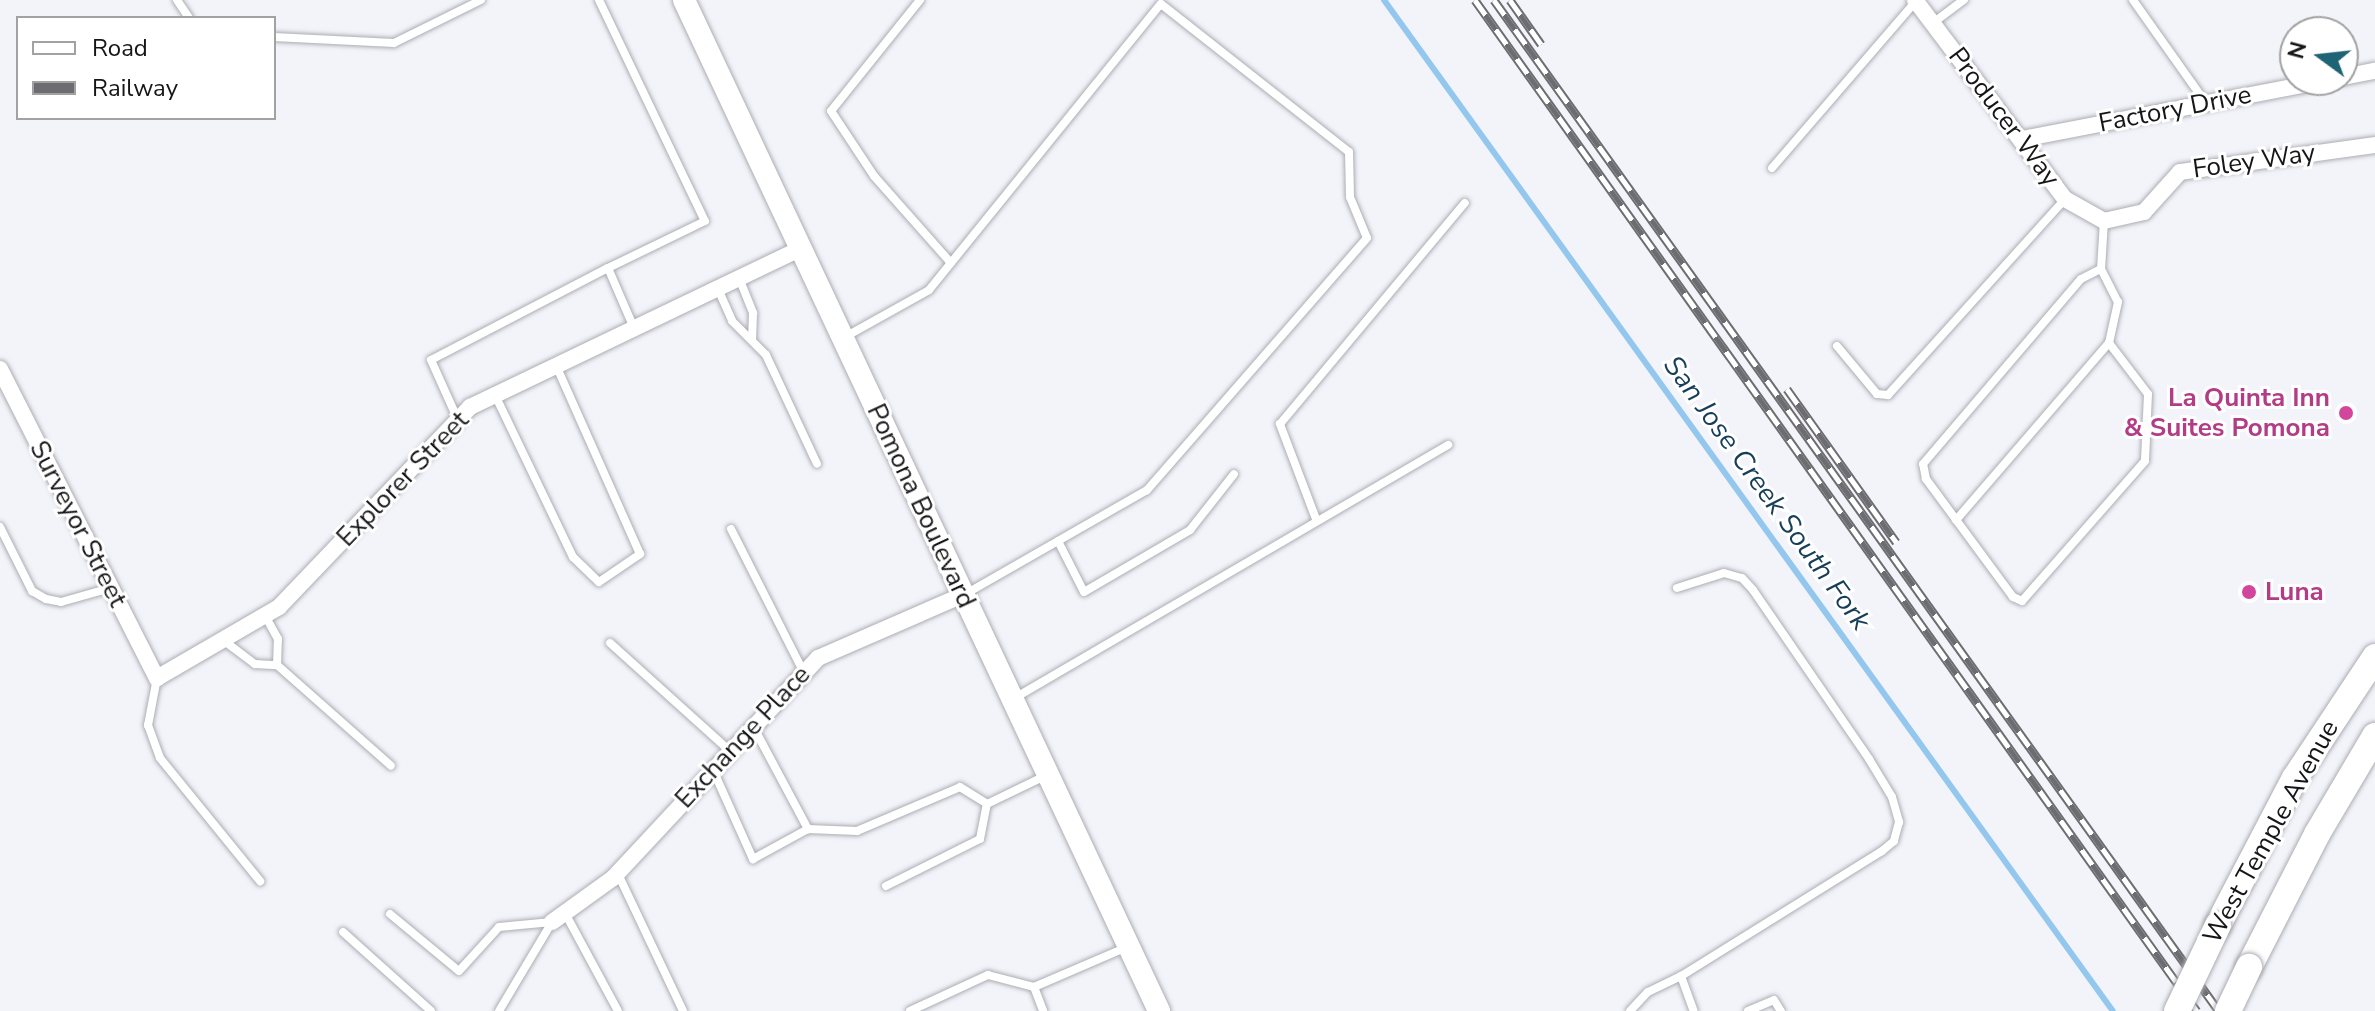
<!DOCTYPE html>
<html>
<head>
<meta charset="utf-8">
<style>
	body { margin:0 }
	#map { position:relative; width:2375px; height:1011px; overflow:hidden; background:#f3f4fa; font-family:"Nunito Sans",sans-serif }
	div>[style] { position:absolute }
	.stream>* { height:6px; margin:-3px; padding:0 3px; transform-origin:3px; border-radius:3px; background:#94c7ee }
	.roads { filter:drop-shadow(0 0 2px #acadb3) drop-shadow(0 0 2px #acadb3) }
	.service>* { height:8px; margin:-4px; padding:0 4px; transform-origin:4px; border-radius:4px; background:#fff }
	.minor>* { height:16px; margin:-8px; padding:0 8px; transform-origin:8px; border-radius:8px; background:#fff }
	.tertiary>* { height:22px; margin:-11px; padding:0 11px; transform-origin:11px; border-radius:11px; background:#fff }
	.primary>* { height:26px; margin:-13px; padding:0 13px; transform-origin:13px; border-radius:13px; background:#fff }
	.rail>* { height:9px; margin-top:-4.5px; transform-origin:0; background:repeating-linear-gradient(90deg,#fff 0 18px,#6d6d71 0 36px); box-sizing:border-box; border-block:2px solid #6d6d71 }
	.bridges { filter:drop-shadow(0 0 2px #acadb3) drop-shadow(0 0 2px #acadb3) }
	.primary-bridge>* { height:26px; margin:-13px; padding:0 13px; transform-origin:13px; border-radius:13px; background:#fff }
	.dots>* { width:22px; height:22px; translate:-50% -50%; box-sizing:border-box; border:4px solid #fff; border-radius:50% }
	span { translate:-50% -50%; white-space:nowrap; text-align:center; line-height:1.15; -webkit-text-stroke:6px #fff; paint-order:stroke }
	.street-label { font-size:26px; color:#161618 }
	.hotel-label { font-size:26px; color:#b23c85; font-weight:700 }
	.right { translate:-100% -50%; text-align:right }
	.left { translate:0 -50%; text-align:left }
	.water-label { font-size:28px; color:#163e58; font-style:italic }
	.legend { position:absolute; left:16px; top:16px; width:260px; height:104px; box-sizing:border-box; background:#fff; border:2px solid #a2a2a3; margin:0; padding:10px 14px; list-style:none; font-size:24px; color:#161618 }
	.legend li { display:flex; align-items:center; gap:16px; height:40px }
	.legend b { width:40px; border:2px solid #a2a2a3 }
	.north { position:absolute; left:2279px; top:16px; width:80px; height:80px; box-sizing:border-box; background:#fff; border:2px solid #a2a2a3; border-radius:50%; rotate:285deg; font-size:22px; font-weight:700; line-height:32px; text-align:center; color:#161618 }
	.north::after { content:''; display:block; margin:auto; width:28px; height:36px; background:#1e6474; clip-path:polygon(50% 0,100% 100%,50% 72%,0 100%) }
</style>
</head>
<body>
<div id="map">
	<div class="stream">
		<i style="left:1384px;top:0;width:1246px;rotate:54.21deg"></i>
	</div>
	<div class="roads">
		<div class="service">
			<i style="left:177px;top:0;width:22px;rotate:56deg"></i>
			<i style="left:599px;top:0;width:245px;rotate:64.4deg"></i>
			<i style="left:705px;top:221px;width:108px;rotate:154.1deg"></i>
			<i style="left:608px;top:268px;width:65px;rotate:66.6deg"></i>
			<i style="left:920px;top:0;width:142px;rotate:128.7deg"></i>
			<i style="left:831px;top:111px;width:78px;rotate:56.5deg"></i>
			<i style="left:874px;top:176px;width:116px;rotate:48.5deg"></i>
			<i style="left:2133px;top:0;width:126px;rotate:54.7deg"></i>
			<i style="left:1933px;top:23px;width:39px;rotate:-37deg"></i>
			<i style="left:274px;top:37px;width:120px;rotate:2.9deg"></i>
			<i style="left:394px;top:43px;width:97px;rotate:-26.3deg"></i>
			<i style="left:1772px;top:168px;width:221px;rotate:-49.2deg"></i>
			<i style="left:2101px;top:269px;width:37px;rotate:63deg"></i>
			<i style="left:2118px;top:302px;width:42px;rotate:102.4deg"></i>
			<i style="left:2109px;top:343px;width:64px;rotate:52.6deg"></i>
			<i style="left:2148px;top:394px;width:67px;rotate:92.6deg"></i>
			<i style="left:2145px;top:461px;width:186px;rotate:131.3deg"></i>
			<i style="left:2022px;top:601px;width:10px;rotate:-156deg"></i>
			<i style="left:2013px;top:597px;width:147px;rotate:-126.4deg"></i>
			<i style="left:1926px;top:479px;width:15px;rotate:-101deg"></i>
			<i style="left:1923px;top:464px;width:243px;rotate:-49.5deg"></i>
			<i style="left:2081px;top:279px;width:22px;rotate:-27deg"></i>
			<i style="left:2101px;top:269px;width:48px;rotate:-86.4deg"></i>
			<i style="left:739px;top:278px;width:38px;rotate:68deg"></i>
			<i style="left:753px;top:313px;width:27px;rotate:92deg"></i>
			<i style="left:718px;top:289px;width:35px;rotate:66deg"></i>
			<i style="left:732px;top:321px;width:48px;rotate:45deg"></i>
			<i style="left:766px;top:355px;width:120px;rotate:64.9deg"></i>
			<i style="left:845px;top:337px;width:96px;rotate:-29.2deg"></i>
			<i style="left:929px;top:290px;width:368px;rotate:-51deg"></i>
			<i style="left:1161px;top:4px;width:239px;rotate:38.2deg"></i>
			<i style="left:1349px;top:152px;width:45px;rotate:88.7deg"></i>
			<i style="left:1350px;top:197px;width:44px;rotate:67.5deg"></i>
			<i style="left:1367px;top:238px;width:335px;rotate:131.1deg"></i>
			<i style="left:1147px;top:490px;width:211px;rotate:150.2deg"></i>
			<i style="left:1837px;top:346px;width:62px;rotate:50.2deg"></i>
			<i style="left:1877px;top:394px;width:11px;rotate:5deg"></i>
			<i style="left:1888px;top:395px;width:264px;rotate:-47.9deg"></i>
			<i style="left:496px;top:397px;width:178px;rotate:64.3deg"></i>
			<i style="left:573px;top:557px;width:36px;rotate:44deg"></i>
			<i style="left:599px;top:582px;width:50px;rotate:-34.3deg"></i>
			<i style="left:640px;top:554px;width:207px;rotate:-114deg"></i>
			<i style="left:458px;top:420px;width:66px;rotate:-114.2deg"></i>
			<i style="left:431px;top:360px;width:199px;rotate:-27.5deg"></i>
			<i style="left:1316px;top:519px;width:102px;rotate:-110.8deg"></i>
			<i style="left:1280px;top:424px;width:288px;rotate:-50.1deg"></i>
			<i style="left:1956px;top:520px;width:234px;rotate:-49.2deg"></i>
			<i style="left:0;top:527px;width:72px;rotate:63.4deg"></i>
			<i style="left:32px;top:591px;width:16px;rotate:30deg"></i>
			<i style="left:46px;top:599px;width:15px;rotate:11deg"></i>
			<i style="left:61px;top:602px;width:51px;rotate:-15.9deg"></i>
			<i style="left:731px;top:529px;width:159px;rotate:63.1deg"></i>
			<i style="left:1058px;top:541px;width:57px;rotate:63deg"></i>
			<i style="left:1084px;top:592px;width:123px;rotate:-30.3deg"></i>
			<i style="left:1190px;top:530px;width:71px;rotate:-51.8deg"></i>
			<i style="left:1677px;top:588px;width:49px;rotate:-17.7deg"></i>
			<i style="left:1724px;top:573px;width:19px;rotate:16deg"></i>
			<i style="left:1742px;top:578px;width:16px;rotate:47deg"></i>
			<i style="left:1753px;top:590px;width:205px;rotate:55.5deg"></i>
			<i style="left:1869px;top:759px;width:44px;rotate:58.8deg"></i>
			<i style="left:1892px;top:797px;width:26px;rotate:74deg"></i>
			<i style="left:1899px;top:822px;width:20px;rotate:105deg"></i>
			<i style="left:1894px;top:841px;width:16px;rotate:140deg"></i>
			<i style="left:1882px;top:851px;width:237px;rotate:148.1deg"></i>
			<i style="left:223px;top:640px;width:40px;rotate:37deg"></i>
			<i style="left:255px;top:664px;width:22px;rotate:3deg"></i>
			<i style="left:277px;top:665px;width:26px;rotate:-88deg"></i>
			<i style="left:278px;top:639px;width:26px;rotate:-119deg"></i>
			<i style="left:610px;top:643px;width:160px;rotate:42deg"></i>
			<i style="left:277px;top:665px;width:152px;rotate:41.5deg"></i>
			<i style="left:157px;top:678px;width:48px;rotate:100.8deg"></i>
			<i style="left:148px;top:725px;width:35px;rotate:70deg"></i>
			<i style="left:160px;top:758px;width:159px;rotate:50.9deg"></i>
			<i style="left:1013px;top:699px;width:504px;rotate:-30.28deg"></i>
			<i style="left:754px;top:728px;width:115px;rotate:61.9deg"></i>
			<i style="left:713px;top:770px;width:98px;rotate:65.8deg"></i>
			<i style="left:753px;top:859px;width:63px;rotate:-28.6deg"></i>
			<i style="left:808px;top:829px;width:49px;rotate:2.3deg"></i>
			<i style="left:857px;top:831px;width:112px;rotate:-23.1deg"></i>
			<i style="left:960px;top:787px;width:32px;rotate:32deg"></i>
			<i style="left:987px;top:804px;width:67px;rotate:-25.8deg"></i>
			<i style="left:618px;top:874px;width:152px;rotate:64.6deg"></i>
			<i style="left:886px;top:886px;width:105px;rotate:-26.6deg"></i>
			<i style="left:980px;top:839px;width:36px;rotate:-79deg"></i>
			<i style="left:565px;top:913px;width:111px;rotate:61.6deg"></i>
			<i style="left:390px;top:914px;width:89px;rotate:39.6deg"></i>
			<i style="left:459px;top:971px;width:59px;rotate:-47.7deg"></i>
			<i style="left:499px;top:927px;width:53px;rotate:-5.4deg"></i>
			<i style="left:343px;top:932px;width:118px;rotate:41.9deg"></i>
			<i style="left:1034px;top:987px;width:26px;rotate:69deg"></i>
			<i style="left:499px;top:1011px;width:104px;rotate:-59.2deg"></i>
			<i style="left:910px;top:1011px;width:86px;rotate:-24.8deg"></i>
			<i style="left:988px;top:975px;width:48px;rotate:14.6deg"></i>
			<i style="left:1034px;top:987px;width:101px;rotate:-23.3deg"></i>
			<i style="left:1630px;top:1011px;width:26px;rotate:-47deg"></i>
			<i style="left:1648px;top:992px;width:37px;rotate:-26deg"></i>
			<i style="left:1681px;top:976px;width:37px;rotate:70deg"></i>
			<i style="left:1748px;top:1011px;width:28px;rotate:-23deg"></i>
			<i style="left:1774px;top:1000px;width:13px;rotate:58deg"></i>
		</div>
		<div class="minor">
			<i style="left:1915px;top:0;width:249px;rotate:53deg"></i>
			<i style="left:2065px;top:199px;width:45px;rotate:29.4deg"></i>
			<i style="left:2104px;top:221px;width:41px;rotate:-12.7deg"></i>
			<i style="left:2144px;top:212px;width:54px;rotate:-48deg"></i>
			<i style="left:2180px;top:172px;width:197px;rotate:-7.9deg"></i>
			<i style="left:2343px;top:77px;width:33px;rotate:-11deg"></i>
			<i style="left:2022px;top:139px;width:312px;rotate:-10.9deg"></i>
			<i style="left:0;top:369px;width:347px;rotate:63.1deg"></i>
			<i style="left:157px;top:678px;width:141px;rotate:-30.2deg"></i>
			<i style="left:279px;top:607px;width:277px;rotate:-46.3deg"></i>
			<i style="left:470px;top:407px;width:366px;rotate:-25.6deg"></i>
			<i style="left:552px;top:922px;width:75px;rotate:-35.8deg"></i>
			<i style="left:613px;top:878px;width:301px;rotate:-47deg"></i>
			<i style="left:818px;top:658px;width:158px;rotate:-23.5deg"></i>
		</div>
		<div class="tertiary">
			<i style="left:684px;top:0;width:1117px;rotate:64.83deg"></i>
		</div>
		<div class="primary">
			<i style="left:2218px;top:925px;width:166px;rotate:-62.4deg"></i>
			<i style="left:2295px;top:778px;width:145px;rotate:-56.5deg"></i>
			<i style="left:2249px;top:967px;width:149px;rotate:-62.9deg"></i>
			<i style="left:2317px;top:834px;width:114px;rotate:-59.4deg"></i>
		</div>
	</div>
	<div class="rail">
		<i style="left:1475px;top:0;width:1242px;rotate:54.47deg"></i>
		<i style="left:1494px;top:0;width:1244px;rotate:54.36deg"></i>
		<i style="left:1510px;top:0;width:54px;rotate:54.8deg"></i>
		<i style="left:1787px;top:389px;width:188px;rotate:54.5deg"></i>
	</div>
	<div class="bridges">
		<div class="primary-bridge">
			<i style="left:2177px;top:1011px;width:95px;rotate:-64.5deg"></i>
			<i style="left:2228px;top:1011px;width:49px;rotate:-64.5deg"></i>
		</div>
	</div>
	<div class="dots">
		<i style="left:2346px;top:413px;background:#d1479c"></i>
		<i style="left:2249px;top:592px;background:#d1479c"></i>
	</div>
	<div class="street-label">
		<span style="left:2175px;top:109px;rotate:-11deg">Factory Drive</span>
		<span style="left:2004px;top:117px;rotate:53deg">Producer Way</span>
		<span style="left:2254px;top:161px;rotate:-8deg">Foley Way</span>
		<span style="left:403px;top:479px;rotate:-46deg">Explorer Street</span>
		<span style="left:921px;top:506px;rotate:65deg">Pomona Boulevard</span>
		<span style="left:78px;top:524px;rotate:63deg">Surveyor Street</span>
		<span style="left:743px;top:737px;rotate:-47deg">Exchange Place</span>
		<span style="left:2271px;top:832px;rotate:-61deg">West Temple Avenue</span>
	</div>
	<div class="hotel-label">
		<span class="right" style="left:2330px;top:413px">La Quinta Inn<br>&amp; Suites Pomona</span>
		<span class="left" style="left:2265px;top:592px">Luna</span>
	</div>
	<div class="water-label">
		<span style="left:1767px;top:493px;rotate:54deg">San Jose Creek South Fork</span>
	</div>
	<ul class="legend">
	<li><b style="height:10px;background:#fff"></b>Road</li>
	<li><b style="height:10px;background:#6d6d71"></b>Railway</li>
	</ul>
	<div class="north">N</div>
</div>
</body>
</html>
